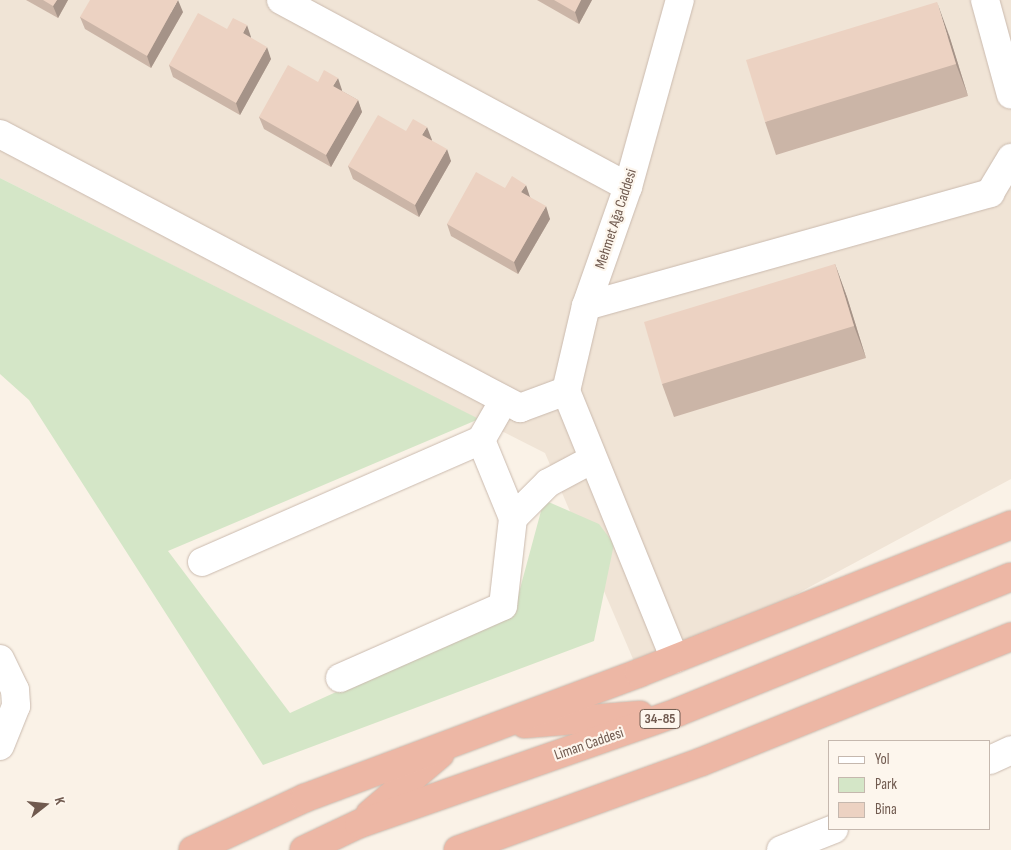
<!DOCTYPE html>
<html>
<head>
<meta charset="utf-8">
<style>
	body { margin:0 }
	#map { position:relative; width:1011px; height:850px; overflow:hidden; background:#faf2e7; font-family:"Sofia Sans Condensed",sans-serif }
	div>[style] { position:absolute }
	.residential>* { inset:0; background:#f0e4d6 }
	.green>* { inset:0; background:#d4e6c7 }
	.roads { filter:drop-shadow(0 0 1px #cabaae) drop-shadow(0 0 1px #cabaae) }
	.minor>* { height:28px; margin:-14px; padding:0 14px; transform-origin:14px; border-radius:14px; background:#fff }
	.highway>* { height:28px; margin:-14px; padding:0 14px; transform-origin:14px; border-radius:14px; background:#edb7a5 }
	.wall>* { inset:0; background:#cbb5a7 }
	.shaded-wall>* { inset:0; background:#a59388 }
	.building>* { inset:0; background:#ecd2c2 }
	span { translate:-50% -50%; white-space:nowrap; text-align:center; line-height:1.15; -webkit-text-stroke:4.5px #fdf6ed; paint-order:stroke }
	.shield-label span { padding:1px 4px; background:#fdf6ed; border:1px solid; border-radius:4px; -webkit-text-stroke-width:0 }
	.shield-label { font-size:14px; color:#705a4f; font-weight:700 }
	.street-label { font-size:15px; color:#705a4f }
	.legend { position:absolute; left:828px; top:740px; width:162px; height:90px; box-sizing:border-box; background:#fdf6ed; border:1px solid #c5b8ae; margin:0; padding:6px 9px; list-style:none; font-size:15px; color:#705a4f }
	.legend li { display:flex; align-items:center; gap:10px; height:25px }
	.legend b { width:25px; border:1px solid #c5b8ae }
	.north { position:absolute; left:20px; top:780px; width:50px; height:50px; -webkit-text-stroke:4px #fdf6ed; paint-order:stroke; rotate:74deg; font-size:14px; font-weight:700; line-height:20px; text-align:center; color:#705a4f }
	.north::after { content:''; display:block; margin:auto; width:18px; height:22px; background:#705a4f; clip-path:polygon(50% 0,100% 100%,50% 72%,0 100%) }
</style>
</head>
<body>
<div id="map">
	<div class="residential">
		<i style="clip-path:polygon(0 0,1011px 0,1011px 479px,675px 659px,639px 673px,545px 453px,0 178px)"></i>
	</div>
	<div class="green">
		<i style="clip-path:polygon(0 178px,479px 419px,168px 551px,290px 713px,514px 611px,544px 500px,599px 524px,614px 544px,594px 641px,263px 765px,29px 400px,0 374px)"></i>
	</div>
	<div class="roads">
		<div class="minor">
			<i style="left:281px;top:0;width:394px;rotate:28.3deg"></i>
			<i style="left:985px;top:0;width:98px;rotate:74.7deg"></i>
			<i style="left:0;top:134px;width:588px;rotate:27.79deg"></i>
			<i style="left:520px;top:408px;width:49px;rotate:-20.3deg"></i>
			<i style="left:566px;top:391px;width:87px;rotate:-76.8deg"></i>
			<i style="left:586px;top:306px;width:126px;rotate:-70.6deg"></i>
			<i style="left:628px;top:187px;width:194px;rotate:-74.5deg"></i>
			<i style="left:586px;top:306px;width:420px;rotate:-15.6deg"></i>
			<i style="left:990px;top:193px;width:41px;rotate:-59deg"></i>
			<i style="left:566px;top:391px;width:289px;rotate:67.9deg"></i>
			<i style="left:481px;top:440px;width:84px;rotate:67.7deg"></i>
			<i style="left:202px;top:562px;width:305px;rotate:-23.6deg"></i>
			<i style="left:481px;top:440px;width:46px;rotate:-60.1deg"></i>
			<i style="left:0;top:659px;width:34px;rotate:64deg"></i>
			<i style="left:15px;top:690px;width:16px;rotate:86deg"></i>
			<i style="left:16px;top:706px;width:43px;rotate:111.8deg"></i>
			<i style="left:340px;top:678px;width:178px;rotate:-23.8deg"></i>
			<i style="left:503px;top:606px;width:89px;rotate:-83.5deg"></i>
			<i style="left:513px;top:518px;width:49px;rotate:-45deg"></i>
			<i style="left:548px;top:483px;width:51px;rotate:-28.1deg"></i>
			<i style="left:990px;top:760px;width:23px;rotate:-25deg"></i>
			<i style="left:781px;top:850px;width:57px;rotate:-21.6deg"></i>
		</div>
		<div class="highway">
			<i style="left:525px;top:724px;width:115px;rotate:-4.5deg"></i>
			<i style="left:370px;top:814px;width:92px;rotate:-40.6deg"></i>
			<i style="left:193px;top:850px;width:123px;rotate:-24.9deg"></i>
			<i style="left:305px;top:798px;width:357px;rotate:-20.5deg"></i>
			<i style="left:639px;top:673px;width:400px;rotate:-21.7deg"></i>
			<i style="left:304px;top:850px;width:61px;rotate:-25.3deg"></i>
			<i style="left:359px;top:824px;width:338px;rotate:-19.3deg"></i>
			<i style="left:678px;top:712px;width:359px;rotate:-22.1deg"></i>
			<i style="left:458px;top:850px;width:258px;rotate:-19.9deg"></i>
			<i style="left:701px;top:762px;width:334px;rotate:-22deg"></i>
		</div>
	</div>
	<div class="wall">
		<i style="clip-path:polygon(26px 0,68px 0,58px 18px)"></i>
		<i style="clip-path:polygon(537px 0,592px 0,579px 24px)"></i>
		<i style="clip-path:polygon(183px 12px,151px 68px,85px 29px,80px 17px)"></i>
		<i style="clip-path:polygon(227px 29px,251px 37px,251px 38px,271px 59px,240px 115px,173px 77px,169px 65px)"></i>
		<i style="clip-path:polygon(949px 35px,968px 96px,776px 155px,765px 122px)"></i>
		<i style="clip-path:polygon(318px 82px,342px 90px,342px 91px,358px 100px,362px 112px,331px 167px,264px 129px,259px 117px)"></i>
		<i style="clip-path:polygon(406px 131px,432px 140px,431px 140px,451px 161px,419px 217px,353px 179px,348px 166px)"></i>
		<i style="clip-path:polygon(505px 188px,530px 197px,550px 219px,518px 274px,451px 236px,447px 224px)"></i>
		<i style="clip-path:polygon(835px 264px,847px 297px,866px 358px,674px 417px,662px 384px)"></i>
	</div>
	<div class="shaded-wall">
		<i style="clip-path:polygon(57px 0,68px 0,58px 18px,53px 6px)"></i>
		<i style="clip-path:polygon(178px 0,183px 12px,151px 68px,147px 56px)"></i>
		<i style="clip-path:polygon(581px 0,592px 0,579px 24px,575px 12px)"></i>
		<i style="clip-path:polygon(937px 2px,949px 35px,968px 96px,956px 64px)"></i>
		<i style="clip-path:polygon(247px 25px,251px 37px,247px 46px,243px 33px)"></i>
		<i style="clip-path:polygon(267px 47px,271px 59px,240px 115px,236px 103px)"></i>
		<i style="clip-path:polygon(338px 78px,342px 90px,337px 98px,333px 86px)"></i>
		<i style="clip-path:polygon(358px 100px,362px 112px,331px 167px,326px 155px)"></i>
		<i style="clip-path:polygon(427px 127px,432px 140px,427px 148px,422px 135px)"></i>
		<i style="clip-path:polygon(447px 149px,451px 161px,419px 217px,415px 205px)"></i>
		<i style="clip-path:polygon(526px 185px,530px 197px,525px 205px,521px 192px)"></i>
		<i style="clip-path:polygon(546px 206px,550px 219px,518px 274px,514px 262px)"></i>
		<i style="clip-path:polygon(835px 264px,847px 297px,866px 358px,854px 326px)"></i>
	</div>
	<div class="building">
		<i style="clip-path:polygon(43px 0,57px 0,53px 6px)"></i>
		<i style="clip-path:polygon(90px 0,178px 0,147px 56px,80px 17px)"></i>
		<i style="clip-path:polygon(554px 0,581px 0,575px 12px)"></i>
		<i style="clip-path:polygon(937px 2px,956px 64px,765px 122px,746px 60px)"></i>
		<i style="clip-path:polygon(198px 13px,227px 29px,233px 18px,247px 25px,243px 33px,267px 47px,236px 103px,169px 65px)"></i>
		<i style="clip-path:polygon(288px 65px,318px 82px,324px 70px,338px 78px,333px 86px,358px 100px,326px 155px,259px 117px)"></i>
		<i style="clip-path:polygon(378px 115px,406px 131px,413px 119px,427px 127px,422px 135px,447px 149px,415px 205px,348px 166px)"></i>
		<i style="clip-path:polygon(476px 172px,505px 188px,512px 176px,526px 185px,521px 192px,546px 206px,514px 262px,447px 224px)"></i>
		<i style="clip-path:polygon(835px 264px,854px 326px,662px 384px,644px 322px)"></i>
	</div>
	<div class="shield-label">
		<span style="left:660px;top:719px">34-85</span>
	</div>
	<div class="street-label">
		<span style="left:616px;top:219px;rotate:-72deg">Mehmet Ağa Caddesi</span>
		<span style="left:589px;top:744px;rotate:-19deg">Liman Caddesi</span>
	</div>
	<ul class="legend">
	<li><b style="height:6px;background:#fff"></b>Yol</li>
	<li><b style="height:14px;background:#d4e6c7"></b>Park</li>
	<li><b style="height:14px;background:#ecd2c2"></b>Bina</li>
	</ul>
	<div class="north">K</div>
</div>
</body>
</html>
